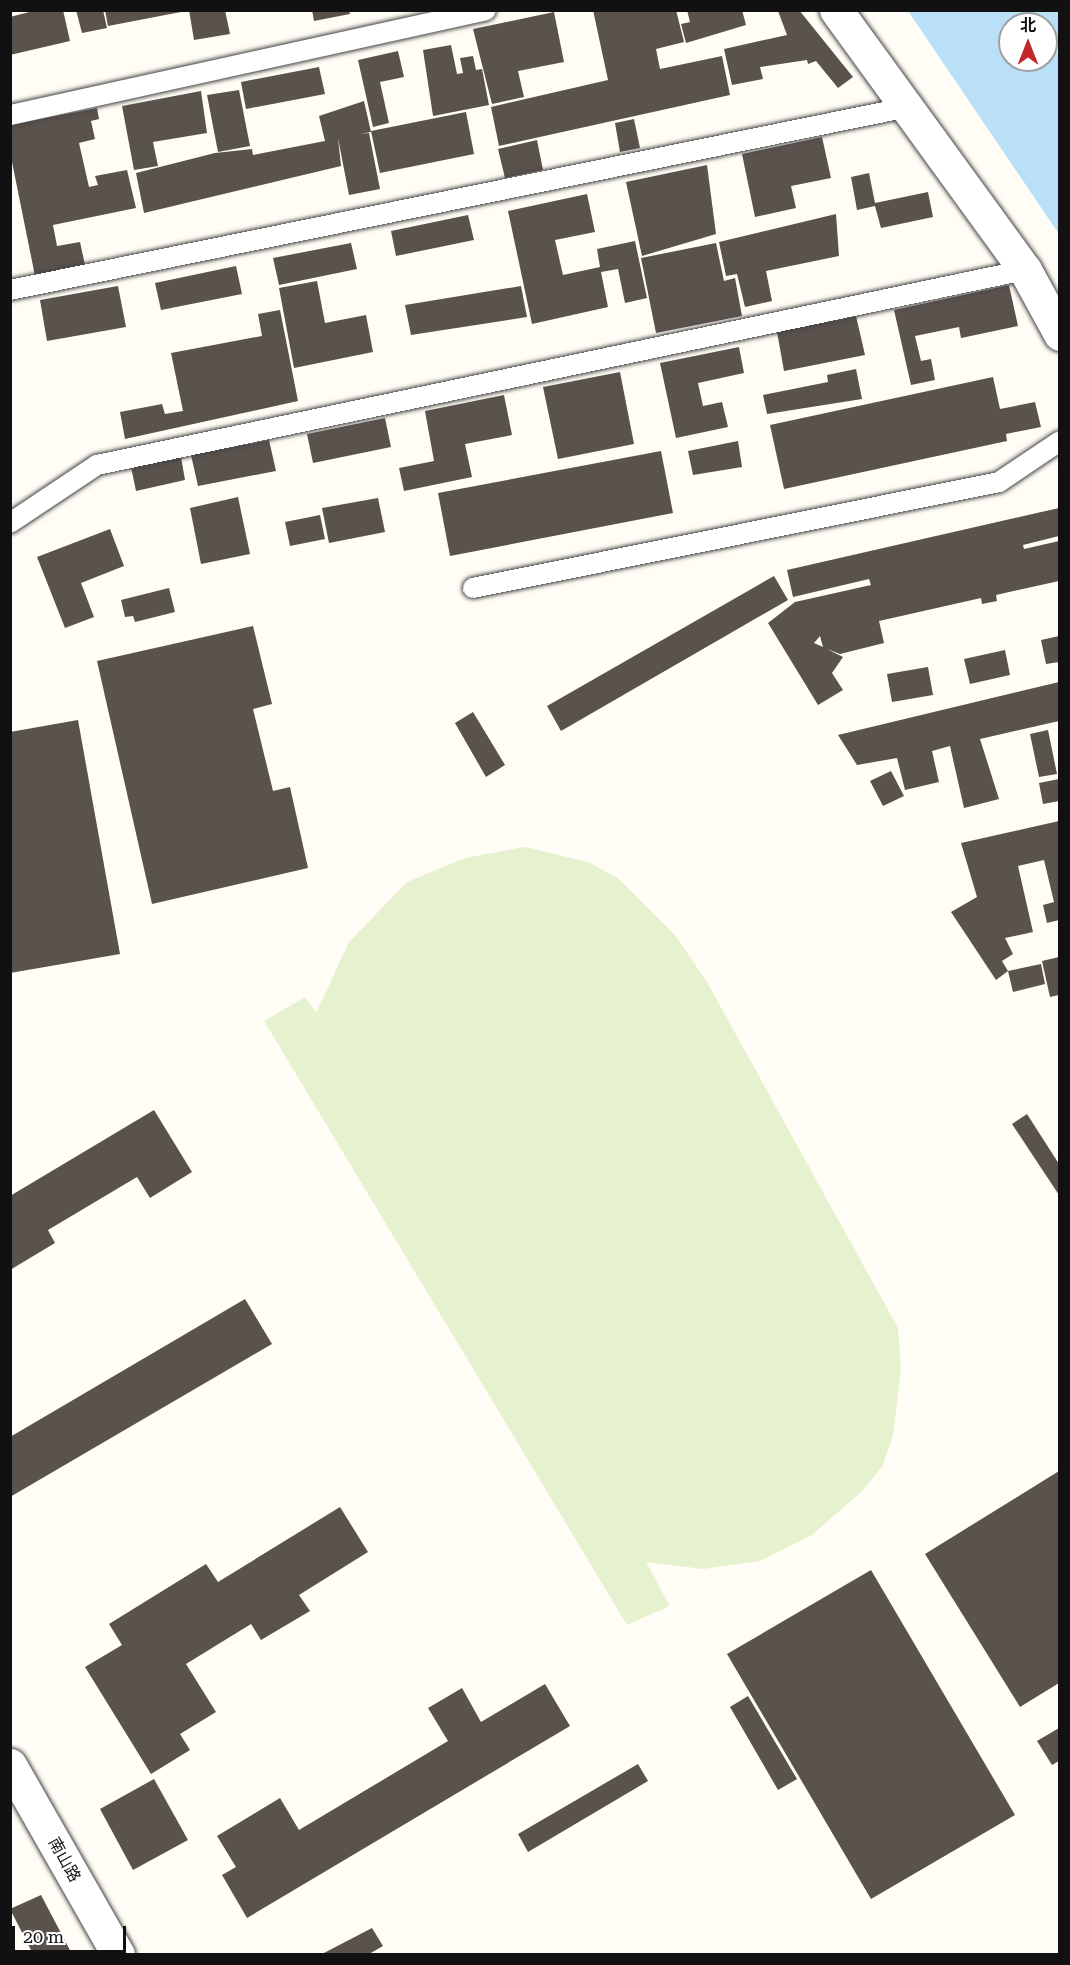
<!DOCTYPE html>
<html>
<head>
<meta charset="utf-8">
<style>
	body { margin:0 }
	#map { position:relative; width:1070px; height:1965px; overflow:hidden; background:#fffdf5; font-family:"Roboto Serif","Noto Sans SC",serif }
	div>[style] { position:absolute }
	.pitch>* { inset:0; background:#e6f2cf }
	.water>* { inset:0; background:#b9e0f7 }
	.building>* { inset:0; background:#5a524d }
	.roads { filter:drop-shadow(0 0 2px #444) drop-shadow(0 0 2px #444) }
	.service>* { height:20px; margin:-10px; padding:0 10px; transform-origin:10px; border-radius:10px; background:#fff }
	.minor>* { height:33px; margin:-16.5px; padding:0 16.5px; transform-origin:16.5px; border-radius:16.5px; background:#fff }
	.tertiary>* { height:33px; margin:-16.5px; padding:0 16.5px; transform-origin:16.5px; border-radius:16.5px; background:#fff }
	span { translate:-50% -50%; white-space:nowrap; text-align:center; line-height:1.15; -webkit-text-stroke:6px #fff; paint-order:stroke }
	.street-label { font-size:16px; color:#111 }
	.frame { position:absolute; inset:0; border:12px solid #111; pointer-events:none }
	.north { position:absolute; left:998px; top:12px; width:60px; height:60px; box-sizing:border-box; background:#fff; border:2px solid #a0a0a0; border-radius:50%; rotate:0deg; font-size:16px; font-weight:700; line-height:24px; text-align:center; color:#111 }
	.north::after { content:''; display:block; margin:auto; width:21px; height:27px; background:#c4262e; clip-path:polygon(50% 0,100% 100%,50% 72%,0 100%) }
	.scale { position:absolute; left:12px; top:1926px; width:114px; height:27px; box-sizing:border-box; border:3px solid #111; border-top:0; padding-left:8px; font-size:18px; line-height:21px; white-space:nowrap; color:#111; -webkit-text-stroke:4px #fff; paint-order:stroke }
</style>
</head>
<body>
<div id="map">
	<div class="pitch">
		<i style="clip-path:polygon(525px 847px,588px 862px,618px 878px,675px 935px,707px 982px,898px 1328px,901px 1368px,893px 1436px,882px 1467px,861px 1492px,812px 1535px,760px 1561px,703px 1569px,646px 1562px,670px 1606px,627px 1625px,264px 1021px,305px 997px,316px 1013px,349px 942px,407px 882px,465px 858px)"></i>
	</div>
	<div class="water">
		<i style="clip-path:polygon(evenodd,908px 11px,1059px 11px,1059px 234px,908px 11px,1010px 24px,1046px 24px,1046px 60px,1010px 60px,1010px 24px)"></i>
	</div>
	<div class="building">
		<i style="clip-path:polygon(37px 10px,63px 10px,70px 41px,10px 55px,10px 17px)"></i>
		<i style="clip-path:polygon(76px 10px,103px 10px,107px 28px,82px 33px)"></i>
		<i style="clip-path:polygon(105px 10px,181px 10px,181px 12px,108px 26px)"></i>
		<i style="clip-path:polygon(189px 10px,225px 10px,230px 34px,194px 40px)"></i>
		<i style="clip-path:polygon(312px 10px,349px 10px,350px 14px,314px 21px)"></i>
		<i style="clip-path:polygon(593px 10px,676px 10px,684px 42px,656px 49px,660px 69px,722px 56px,730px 95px,499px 146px,491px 107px,608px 80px)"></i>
		<i style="clip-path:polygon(687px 10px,742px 10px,746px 25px,686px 43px,681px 24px,690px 22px)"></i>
		<i style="clip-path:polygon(799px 10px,853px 77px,838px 88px,816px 61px,808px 64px,807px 60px,760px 67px,763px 79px,732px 85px,724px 49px,787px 35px,778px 11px)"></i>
		<i style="clip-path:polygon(554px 12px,564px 62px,518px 71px,524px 97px,492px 104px,473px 29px)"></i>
		<i style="clip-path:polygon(451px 45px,457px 74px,463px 73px,460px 58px,473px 56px,476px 70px,482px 69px,489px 105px,433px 116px,423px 50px)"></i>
		<i style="clip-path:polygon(398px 51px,404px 77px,380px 82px,389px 123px,373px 127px,358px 60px)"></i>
		<i style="clip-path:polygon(319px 67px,325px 94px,246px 109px,241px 82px)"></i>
		<i style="clip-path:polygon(239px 90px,250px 146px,218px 152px,207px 95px)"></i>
		<i style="clip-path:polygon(201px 91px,207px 133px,153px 142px,158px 166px,134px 170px,122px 106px)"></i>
		<i style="clip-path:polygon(364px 101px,371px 132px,360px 134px,369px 133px,380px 189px,349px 195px,338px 138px,341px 166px,144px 213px,136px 173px,215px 153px,252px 149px,253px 155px,325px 141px,319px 116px)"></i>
		<i style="clip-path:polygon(97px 108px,99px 119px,91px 121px,95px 139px,79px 143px,89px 187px,98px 185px,95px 176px,127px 170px,136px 208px,53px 225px,57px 246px,80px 242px,85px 265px,35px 276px,10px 152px,10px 125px)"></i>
		<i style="clip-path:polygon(466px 112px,474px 154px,380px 173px,371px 131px)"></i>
		<i style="clip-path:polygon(634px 119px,640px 148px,620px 152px,615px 123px)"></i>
		<i style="clip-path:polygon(822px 137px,831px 178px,791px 186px,796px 208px,755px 217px,742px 154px)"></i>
		<i style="clip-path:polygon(537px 140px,543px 170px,505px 178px,498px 149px)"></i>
		<i style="clip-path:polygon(707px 165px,716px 234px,642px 256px,626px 182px)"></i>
		<i style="clip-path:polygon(869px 173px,875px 203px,928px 192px,933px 217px,881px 228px,875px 206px,857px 210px,851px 177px)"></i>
		<i style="clip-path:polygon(587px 194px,595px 232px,555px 240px,563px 275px,600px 267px,597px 249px,635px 241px,647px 298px,625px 303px,618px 269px,601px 272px,608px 307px,532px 324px,508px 211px)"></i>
		<i style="clip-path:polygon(836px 214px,839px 256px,766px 271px,772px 301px,745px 307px,737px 274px,726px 276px,719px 242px)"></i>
		<i style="clip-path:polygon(468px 215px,474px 240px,396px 256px,391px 231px)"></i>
		<i style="clip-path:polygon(351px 243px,357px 269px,279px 285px,273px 258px)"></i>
		<i style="clip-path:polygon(716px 243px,724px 281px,735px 278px,742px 316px,656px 333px,641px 258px)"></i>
		<i style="clip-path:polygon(236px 266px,242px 294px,161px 310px,155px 283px)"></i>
		<i style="clip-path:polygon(317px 281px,325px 323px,366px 315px,373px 352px,294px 368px,279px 288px)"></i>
		<i style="clip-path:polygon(1009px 285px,1018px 326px,961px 338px,959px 327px,915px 336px,921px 361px,931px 359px,935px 380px,911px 385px,894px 310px)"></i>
		<i style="clip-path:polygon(118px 286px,126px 327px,47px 341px,40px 300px)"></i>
		<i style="clip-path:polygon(521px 286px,527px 317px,411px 335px,405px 305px)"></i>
		<i style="clip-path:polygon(280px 310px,298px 401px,125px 439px,120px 412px,162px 404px,165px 414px,183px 411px,171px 353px,262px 336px,258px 314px)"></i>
		<i style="clip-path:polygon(856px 316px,865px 355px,784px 371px,777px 332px)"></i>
		<i style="clip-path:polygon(739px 347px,744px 373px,698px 383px,703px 406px,722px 402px,728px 427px,676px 438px,660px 363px)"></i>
		<i style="clip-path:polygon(856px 369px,862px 399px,767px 414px,763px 395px,828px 382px,827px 375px)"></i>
		<i style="clip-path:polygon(620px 372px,634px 444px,558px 459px,543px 387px)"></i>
		<i style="clip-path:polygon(993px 377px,1000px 409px,1035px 402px,1041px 427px,1006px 434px,1007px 441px,784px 489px,770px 425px)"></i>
		<i style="clip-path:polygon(504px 395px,512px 435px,465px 444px,472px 477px,404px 491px,399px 468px,434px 461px,425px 411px)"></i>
		<i style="clip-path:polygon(385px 418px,391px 447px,313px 463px,307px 434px)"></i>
		<i style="clip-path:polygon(269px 440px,276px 471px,198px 486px,191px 455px)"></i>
		<i style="clip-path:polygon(738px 441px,742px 467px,693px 475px,688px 451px)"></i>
		<i style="clip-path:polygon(661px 451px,673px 513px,450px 556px,438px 493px)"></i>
		<i style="clip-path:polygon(181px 457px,185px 480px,136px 491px,131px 467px)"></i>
		<i style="clip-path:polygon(238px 497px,250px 554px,201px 564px,190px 508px)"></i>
		<i style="clip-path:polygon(378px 498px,385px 532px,329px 543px,322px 508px)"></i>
		<i style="clip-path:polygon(evenodd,1059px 508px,1059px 536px,1023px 545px,1024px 549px,1059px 541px,1059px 581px,996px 595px,997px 601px,982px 604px,981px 598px,879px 621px,884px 643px,840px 654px,827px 649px,843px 657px,832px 673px,843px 690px,818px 705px,768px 623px,795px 602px,871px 585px,869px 579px,793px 597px,787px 570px,1059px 508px,820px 636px,823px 647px,814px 643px,820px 636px)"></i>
		<i style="clip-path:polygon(320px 515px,325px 539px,290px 546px,285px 522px)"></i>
		<i style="clip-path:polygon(110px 529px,124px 566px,81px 583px,94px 617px,65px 628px,37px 557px)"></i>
		<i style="clip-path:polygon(774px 576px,788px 600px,561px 731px,547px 706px)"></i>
		<i style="clip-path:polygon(169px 588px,175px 612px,135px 622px,133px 616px,125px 617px,121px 600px)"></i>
		<i style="clip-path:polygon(253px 626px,272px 704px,253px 709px,273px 791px,290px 787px,308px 868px,152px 904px,97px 661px)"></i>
		<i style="clip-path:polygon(1059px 636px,1059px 662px,1046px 664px,1041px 640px)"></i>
		<i style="clip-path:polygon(1005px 650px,1010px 675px,970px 684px,964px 659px)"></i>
		<i style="clip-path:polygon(928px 667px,933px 695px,892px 702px,887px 674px)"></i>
		<i style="clip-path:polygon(1059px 682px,1059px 721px,980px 739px,999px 799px,964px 808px,950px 746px,932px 751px,939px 782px,905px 790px,897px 758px,857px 765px,838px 735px)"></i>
		<i style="clip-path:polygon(473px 712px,505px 765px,486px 777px,455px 723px)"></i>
		<i style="clip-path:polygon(78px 720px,120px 954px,10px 973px,10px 732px)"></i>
		<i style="clip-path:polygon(1048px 730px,1057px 774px,1039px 777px,1030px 734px)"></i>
		<i style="clip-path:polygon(891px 771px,904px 796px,883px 806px,870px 781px)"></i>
		<i style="clip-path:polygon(1059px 779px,1059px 801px,1043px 804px,1039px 783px)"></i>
		<i style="clip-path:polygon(1059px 821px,1059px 920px,1047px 923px,1043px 905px,1054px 902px,1044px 860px,1018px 866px,1033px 932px,1005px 938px,1013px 954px,1002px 961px,1008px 971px,1041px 964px,1045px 984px,1013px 992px,1008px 971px,996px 980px,951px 912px,977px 897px,961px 843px)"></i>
		<i style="clip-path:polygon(1059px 957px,1059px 995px,1050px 997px,1042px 961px)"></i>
		<i style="clip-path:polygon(154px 1110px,192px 1172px,150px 1198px,137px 1177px,48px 1230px,55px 1243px,10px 1270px,10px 1196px)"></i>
		<i style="clip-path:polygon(1027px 1114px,1059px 1164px,1059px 1195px,1012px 1124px)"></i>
		<i style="clip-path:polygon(245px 1299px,272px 1344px,10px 1497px,10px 1437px)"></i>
		<i style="clip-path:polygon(1059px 1471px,1059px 1683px,1020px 1707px,925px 1554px)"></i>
		<i style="clip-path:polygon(340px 1507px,368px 1552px,299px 1595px,310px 1611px,261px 1640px,251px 1624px,186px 1664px,216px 1712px,180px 1734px,190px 1750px,151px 1774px,85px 1667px,122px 1645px,109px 1624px,206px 1564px,218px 1582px)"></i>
		<i style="clip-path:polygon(871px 1570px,1015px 1815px,871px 1899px,727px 1654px)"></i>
		<i style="clip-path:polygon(545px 1684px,570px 1726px,247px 1918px,222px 1875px,236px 1867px,217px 1836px,280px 1798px,299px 1830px,448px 1741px,428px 1708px,462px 1688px,481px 1722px)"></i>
		<i style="clip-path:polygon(748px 1696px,797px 1779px,778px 1790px,730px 1707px)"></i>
		<i style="clip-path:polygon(1059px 1728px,1059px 1761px,1052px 1765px,1037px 1741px)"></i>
		<i style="clip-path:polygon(638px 1764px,648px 1781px,528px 1852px,518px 1834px)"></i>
		<i style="clip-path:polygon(154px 1779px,188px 1840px,133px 1870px,100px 1809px)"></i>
		<i style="clip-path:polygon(41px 1895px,72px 1954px,33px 1954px,10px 1909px)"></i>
		<i style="clip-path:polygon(372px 1928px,383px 1946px,369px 1954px,322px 1954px)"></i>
	</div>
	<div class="roads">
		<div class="service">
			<i style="left:10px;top:115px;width:487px;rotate:-12.4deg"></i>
			<i style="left:10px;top:290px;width:917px;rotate:-11.51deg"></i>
			<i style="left:10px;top:523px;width:105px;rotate:-33.7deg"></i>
			<i style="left:97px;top:465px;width:948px;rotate:-11.87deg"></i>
			<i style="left:473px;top:588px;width:537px;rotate:-11.39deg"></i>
			<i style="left:999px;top:482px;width:73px;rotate:-33.9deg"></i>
		</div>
		<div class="minor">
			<i style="left:836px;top:10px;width:321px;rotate:54deg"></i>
			<i style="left:1025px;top:270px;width:73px;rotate:61.3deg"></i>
		</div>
		<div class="tertiary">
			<i style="left:10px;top:1765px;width:218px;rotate:60.3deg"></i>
		</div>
	</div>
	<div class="street-label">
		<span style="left:64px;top:1860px;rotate:61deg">南山路</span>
	</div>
	<div class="frame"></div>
	<div class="north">北</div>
	<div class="scale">20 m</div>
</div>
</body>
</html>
